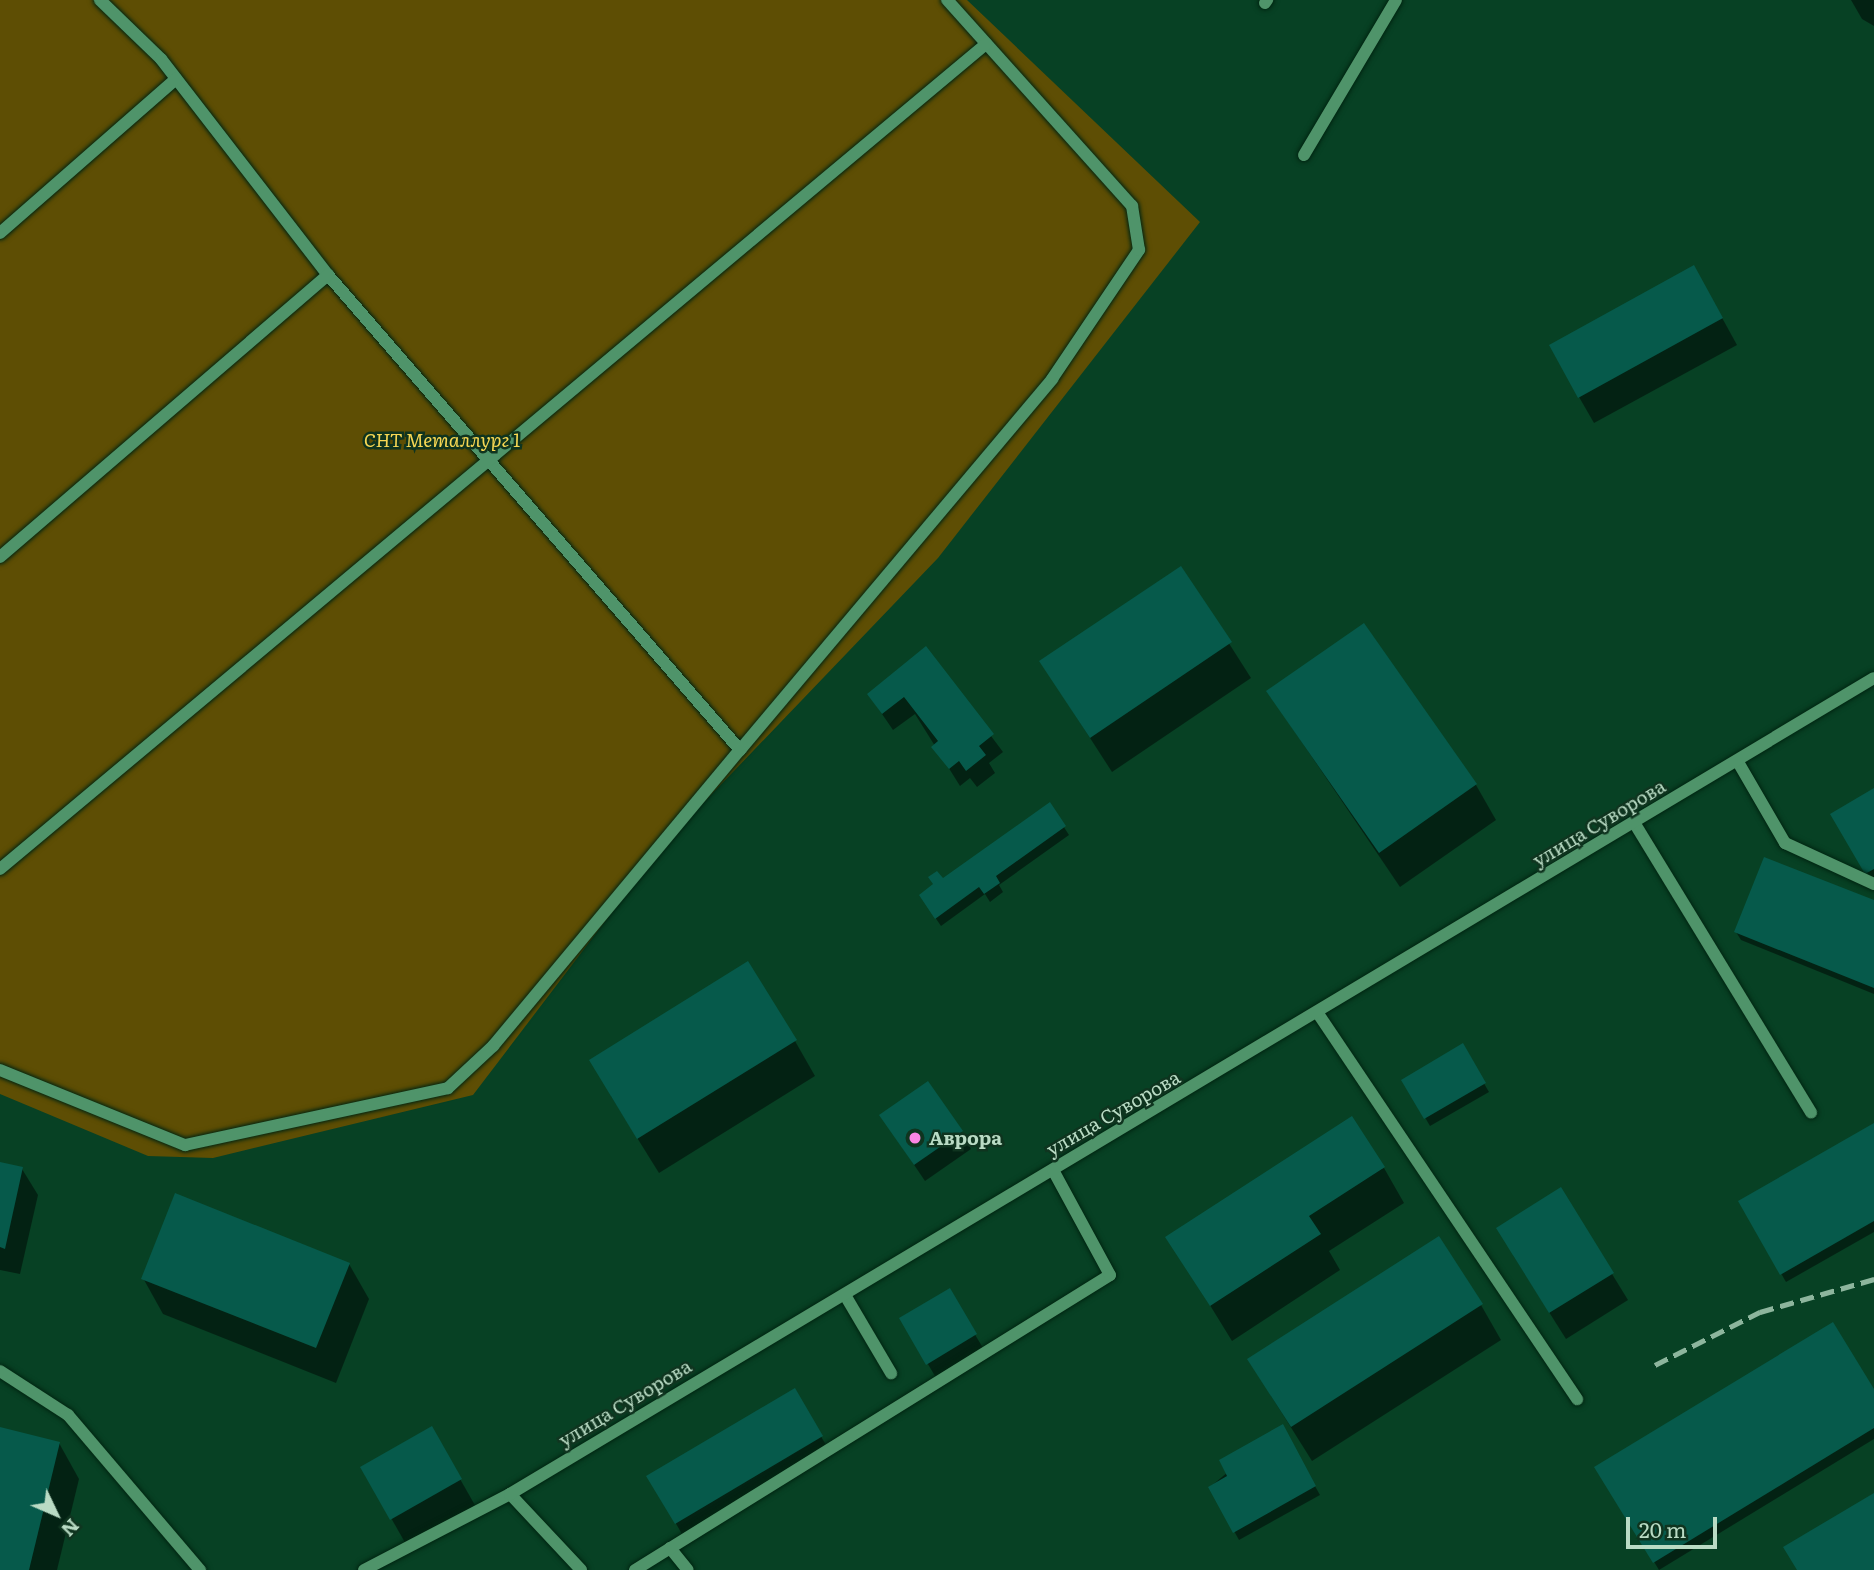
<!DOCTYPE html>
<html>
<head>
<meta charset="utf-8">
<style>
	body { margin:0 }
	#map { position:relative; width:1874px; height:1570px; overflow:hidden; background:#074124; font-family:Literata,serif }
	div>[style] { position:absolute }
	.green>* { inset:0; background:#5e4e04 }
	.shadow>* { inset:0; background:#0007 }
	.building>* { inset:0; background:#065a4b }
	.roads { filter:drop-shadow(0 0 2px #002511) drop-shadow(0 0 2px #002511) }
	.minor>* { height:12px; margin:-6px; padding:0 6px; transform-origin:6px; border-radius:6px; background:#4f946a }
	.rail>* { height:5px; margin-top:-2.5px; transform-origin:0; background:repeating-linear-gradient(90deg,#8db59d 0 14px,transparent 0 21px) }
	.dots>* { width:19px; height:19px; translate:-50% -50%; box-sizing:border-box; border:4px solid #0f341f; border-radius:50% }
	span { translate:-50% -50%; white-space:nowrap; text-align:center; line-height:1.15; -webkit-text-stroke:5px #0f341f; paint-order:stroke }
	.park-label { font-size:19px; color:#f7d753; font-style:italic }
	.street-label { font-size:19px; color:#b9dbc4 }
	.poi-label { font-size:19px; color:#b9dbc4; font-weight:700 }
	.left { translate:0 -50%; text-align:left }
	.north { position:absolute; left:21px; top:1479px; width:70px; height:70px; -webkit-text-stroke:5px #0f341f; paint-order:stroke; rotate:134deg; font-size:19px; font-weight:700; line-height:28px; text-align:center; color:#b9dbc4 }
	.north::after { content:''; display:block; margin:auto; width:24px; height:32px; background:#b9dbc4; clip-path:polygon(50% 0,100% 100%,50% 72%,0 100%) }
	.scale { position:absolute; left:1626px; top:1517px; width:91px; height:32px; box-sizing:border-box; border:4px solid #b9dbc4; border-top:0; padding-left:9px; font-size:21px; line-height:24px; white-space:nowrap; color:#b9dbc4; -webkit-text-stroke:5px #0f341f; paint-order:stroke }
</style>
</head>
<body>
<div id="map">
	<div class="green">
		<i style="clip-path:polygon(0 0,967px 0,1200px 222px,938px 558px,664px 844px,473px 1095px,213px 1158px,148px 1156px,0 1094px)"></i>
	</div>
	<div class="shadow">
		<i style="clip-path:polygon(1851px 0,1874px 0,1874px 26px,1862px 19px)"></i>
		<i style="clip-path:polygon(1709px 294px,1737px 345px,1594px 423px,1579px 397px)"></i>
		<i style="clip-path:polygon(1181px 568px,1251px 678px,1112px 772px,1041px 662px)"></i>
		<i style="clip-path:polygon(926px 649px,1003px 752px,989px 763px,995px 773px,977px 787px,970px 778px,960px 786px,915px 714px,893px 730px,869px 695px)"></i>
		<i style="clip-path:polygon(1268px 692px,1476px 785px,1496px 820px,1400px 887px)"></i>
		<i style="clip-path:polygon(1874px 789px,1874px 880px,1872px 881px,1832px 814px)"></i>
		<i style="clip-path:polygon(1049px 804px,1069px 835px,999px 885px,1003px 892px,990px 902px,985px 894px,941px 926px,926px 904px,942px 880px)"></i>
		<i style="clip-path:polygon(1874px 902px,1874px 994px,1741px 940px,1736px 932px)"></i>
		<i style="clip-path:polygon(795px 1041px,815px 1076px,659px 1173px,611px 1096px)"></i>
		<i style="clip-path:polygon(1462px 1046px,1489px 1092px,1430px 1126px,1403px 1080px)"></i>
		<i style="clip-path:polygon(881px 1116px,961px 1132px,971px 1149px,925px 1181px)"></i>
		<i style="clip-path:polygon(1874px 1125px,1874px 1232px,1786px 1282px,1740px 1202px)"></i>
		<i style="clip-path:polygon(0 1164px,22px 1169px,38px 1195px,20px 1274px,0 1270px)"></i>
		<i style="clip-path:polygon(1384px 1168px,1404px 1203px,1329px 1251px,1340px 1270px,1232px 1341px,1168px 1237px)"></i>
		<i style="clip-path:polygon(1513px 1255px,1612px 1274px,1628px 1300px,1566px 1339px)"></i>
		<i style="clip-path:polygon(349px 1264px,369px 1299px,336px 1383px,163px 1314px,143px 1278px)"></i>
		<i style="clip-path:polygon(949px 1291px,986px 1353px,938px 1381px,901px 1319px)"></i>
		<i style="clip-path:polygon(1481px 1305px,1501px 1340px,1312px 1461px,1270px 1394px)"></i>
		<i style="clip-path:polygon(794px 1391px,832px 1455px,686px 1541px,649px 1477px)"></i>
		<i style="clip-path:polygon(1874px 1393px,1874px 1439px,1659px 1570px,1597px 1467px)"></i>
		<i style="clip-path:polygon(1282px 1427px,1320px 1495px,1239px 1540px,1210px 1487px)"></i>
		<i style="clip-path:polygon(431px 1428px,476px 1507px,407px 1546px,362px 1467px)"></i>
		<i style="clip-path:polygon(0 1429px,59px 1443px,79px 1479px,57px 1570px,0 1570px)"></i>
	</div>
	<div class="building">
		<i style="clip-path:polygon(1694px 265px,1723px 318px,1578px 398px,1549px 345px)"></i>
		<i style="clip-path:polygon(1181px 566px,1232px 642px,1090px 738px,1039px 661px)"></i>
		<i style="clip-path:polygon(1364px 623px,1477px 784px,1379px 853px,1266px 691px)"></i>
		<i style="clip-path:polygon(926px 646px,994px 734px,979px 746px,986px 755px,966px 771px,959px 761px,949px 769px,931px 747px,938px 741px,904px 697px,882px 714px,867px 694px)"></i>
		<i style="clip-path:polygon(1874px 788px,1874px 869px,1865px 874px,1830px 814px)"></i>
		<i style="clip-path:polygon(1050px 802px,1066px 826px,996px 876px,1000px 883px,984px 894px,979px 887px,935px 919px,919px 895px,933px 884px,928px 877px,937px 871px,943px 878px)"></i>
		<i style="clip-path:polygon(1764px 857px,1874px 900px,1874px 988px,1734px 932px)"></i>
		<i style="clip-path:polygon(748px 961px,797px 1040px,637px 1139px,589px 1060px)"></i>
		<i style="clip-path:polygon(1463px 1043px,1486px 1083px,1424px 1119px,1401px 1080px)"></i>
		<i style="clip-path:polygon(928px 1081px,963px 1131px,914px 1165px,879px 1115px)"></i>
		<i style="clip-path:polygon(1352px 1116px,1385px 1167px,1309px 1216px,1321px 1234px,1210px 1306px,1165px 1237px)"></i>
		<i style="clip-path:polygon(1874px 1123px,1874px 1221px,1780px 1275px,1738px 1201px)"></i>
		<i style="clip-path:polygon(0 1162px,23px 1167px,5px 1249px,0 1247px)"></i>
		<i style="clip-path:polygon(1561px 1187px,1614px 1273px,1549px 1313px,1496px 1228px)"></i>
		<i style="clip-path:polygon(175px 1193px,350px 1263px,316px 1348px,141px 1279px)"></i>
		<i style="clip-path:polygon(1439px 1236px,1483px 1304px,1291px 1427px,1247px 1359px)"></i>
		<i style="clip-path:polygon(950px 1288px,977px 1334px,926px 1365px,899px 1318px)"></i>
		<i style="clip-path:polygon(1833px 1322px,1874px 1389px,1874px 1428px,1653px 1563px,1594px 1467px)"></i>
		<i style="clip-path:polygon(795px 1388px,823px 1436px,675px 1524px,646px 1476px)"></i>
		<i style="clip-path:polygon(1283px 1424px,1316px 1486px,1233px 1533px,1208px 1487px,1227px 1476px,1219px 1460px)"></i>
		<i style="clip-path:polygon(432px 1426px,462px 1479px,390px 1520px,360px 1467px)"></i>
		<i style="clip-path:polygon(0 1427px,60px 1442px,29px 1570px,0 1570px)"></i>
		<i style="clip-path:polygon(1874px 1493px,1874px 1570px,1797px 1570px,1783px 1547px)"></i>
	</div>
	<div class="roads">
		<div class="minor">
			<i style="left:100px;top:0;width:85px;rotate:44deg"></i>
			<i style="left:161px;top:59px;width:273px;rotate:52.3deg"></i>
			<i style="left:328px;top:275px;width:629px;rotate:49.06deg"></i>
			<i style="left:740px;top:750px;width:485px;rotate:-49.9deg"></i>
			<i style="left:1052px;top:379px;width:156px;rotate:-56deg"></i>
			<i style="left:1139px;top:250px;width:45px;rotate:-99deg"></i>
			<i style="left:1132px;top:206px;width:277px;rotate:-131.9deg"></i>
			<i style="left:1265px;top:3px;width:4px;rotate:-56deg"></i>
			<i style="left:1304px;top:155px;width:180px;rotate:-59.3deg"></i>
			<i style="left:0;top:233px;width:234px;rotate:-41.2deg"></i>
			<i style="left:0;top:557px;width:433px;rotate:-40.7deg"></i>
			<i style="left:1738px;top:762px;width:94px;rotate:59.9deg"></i>
			<i style="left:1785px;top:843px;width:98px;rotate:24.7deg"></i>
			<i style="left:1635px;top:824px;width:338px;rotate:58.6deg"></i>
			<i style="left:0;top:869px;width:1286px;rotate:-39.92deg"></i>
			<i style="left:1319px;top:1015px;width:463px;rotate:56.1deg"></i>
			<i style="left:0;top:1070px;width:200px;rotate:22.1deg"></i>
			<i style="left:185px;top:1145px;width:269px;rotate:-12.2deg"></i>
			<i style="left:448px;top:1088px;width:62px;rotate:-43deg"></i>
			<i style="left:493px;top:1046px;width:386px;rotate:-50.2deg"></i>
			<i style="left:845px;top:1295px;width:91px;rotate:59.5deg"></i>
			<i style="left:0;top:1371px;width:81px;rotate:32.9deg"></i>
			<i style="left:68px;top:1415px;width:204px;rotate:49.6deg"></i>
			<i style="left:510px;top:1494px;width:104px;rotate:46.9deg"></i>
			<i style="left:670px;top:1548px;width:28px;rotate:51deg"></i>
			<i style="left:364px;top:1570px;width:165px;rotate:-27.5deg"></i>
			<i style="left:510px;top:1494px;width:1589px;rotate:-30.89deg"></i>
			<i style="left:635px;top:1570px;width:559px;rotate:-31.84deg"></i>
			<i style="left:1110px;top:1275px;width:119px;rotate:-118.5deg"></i>
		</div>
	</div>
	<div class="rail">
		<i style="left:1655px;top:1365px;width:118px;rotate:-26.8deg"></i>
		<i style="left:1760px;top:1312px;width:119px;rotate:-16.1deg"></i>
	</div>
	<div class="dots">
		<i style="left:915px;top:1138px;background:#fc86e4"></i>
	</div>
	<div class="park-label">
		<span style="left:442px;top:440px">СНТ Металлург 1</span>
	</div>
	<div class="street-label">
		<span style="left:1599px;top:823px;rotate:-31deg">улица Суворова</span>
		<span style="left:1113px;top:1113px;rotate:-30deg">улица Суворова</span>
		<span style="left:625px;top:1403px;rotate:-31deg">улица Суворова</span>
	</div>
	<div class="poi-label">
		<span class="left" style="left:929px;top:1138px">Аврора</span>
	</div>
	<div class="north">N</div>
	<div class="scale">20 m</div>
</div>
</body>
</html>
